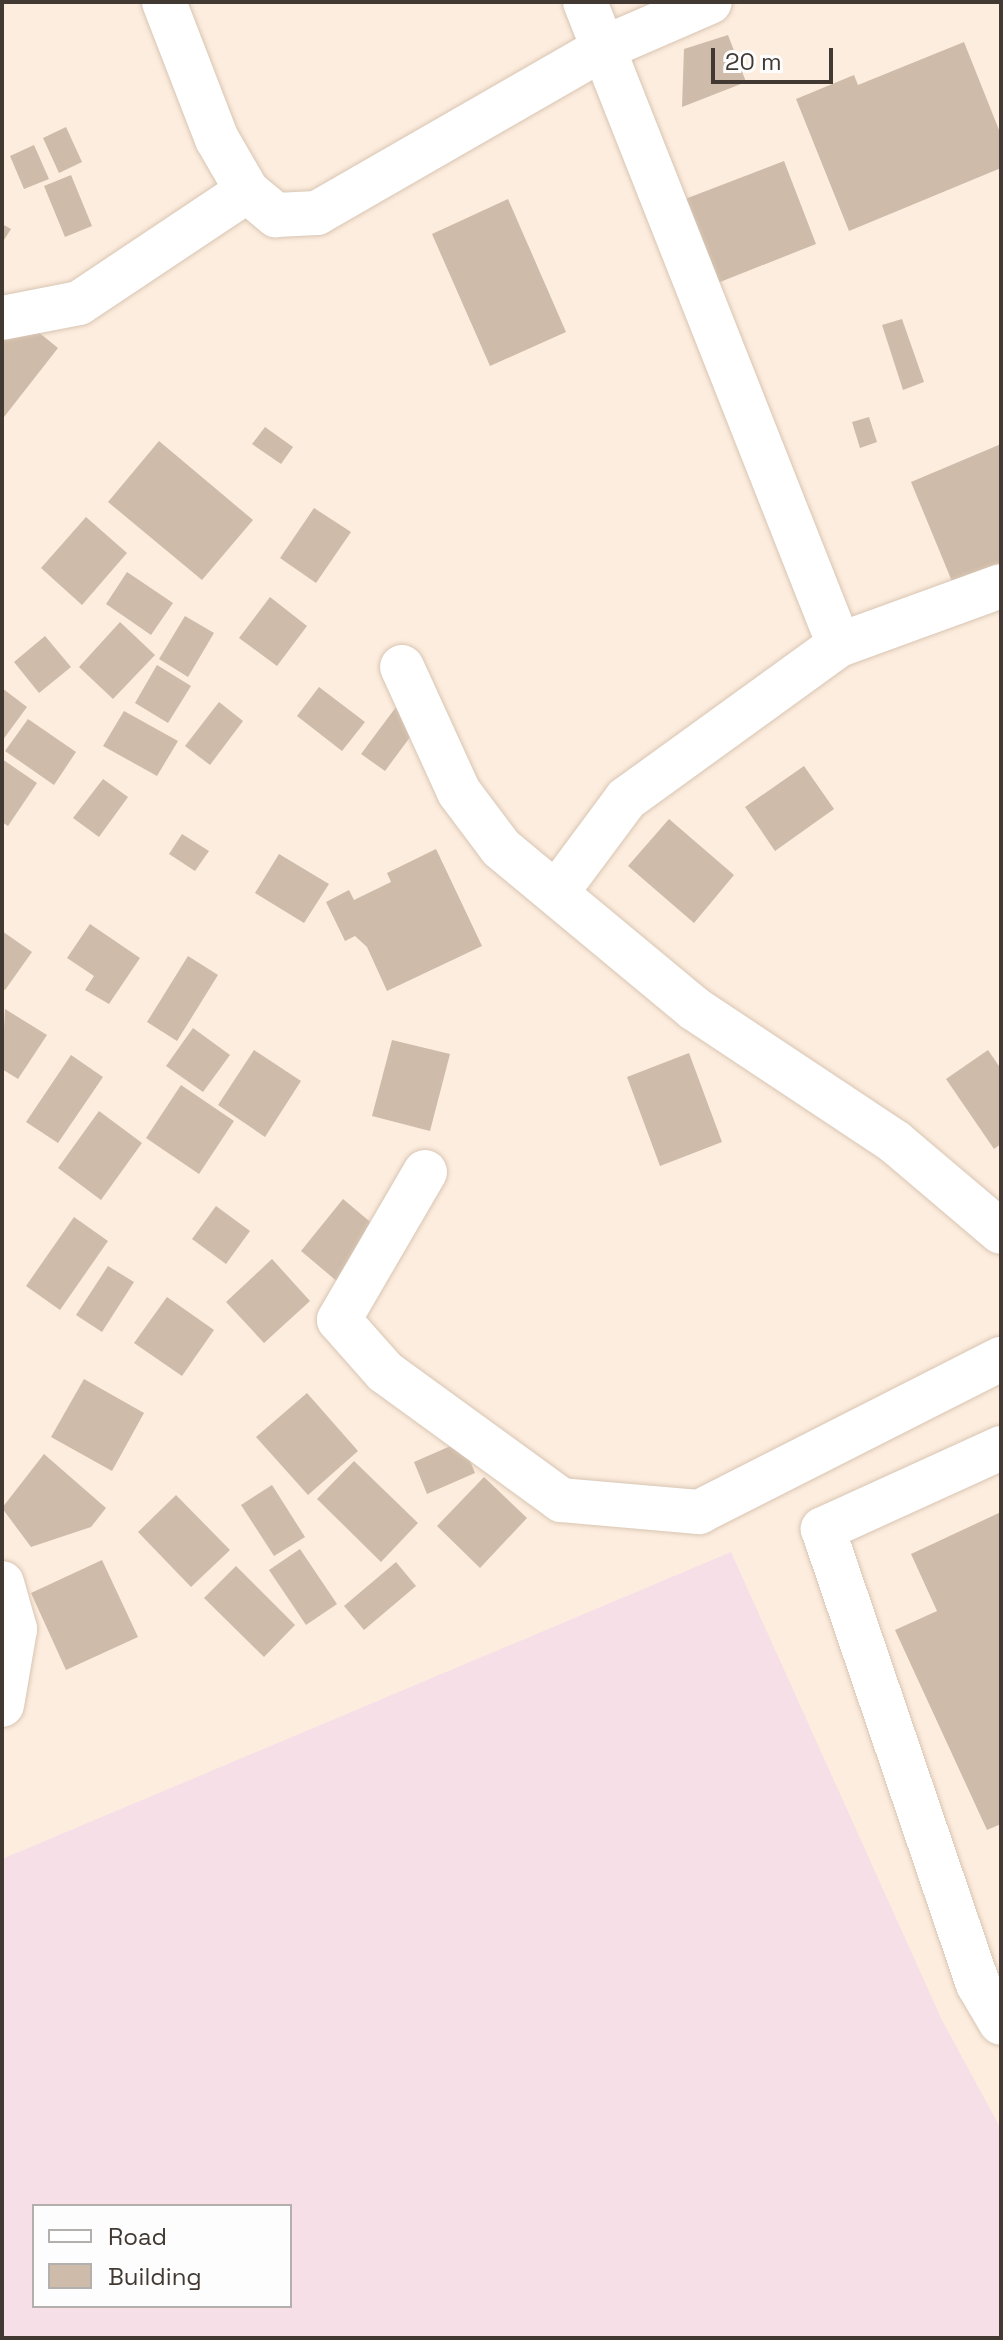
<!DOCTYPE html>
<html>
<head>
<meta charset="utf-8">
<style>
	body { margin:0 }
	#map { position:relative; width:1003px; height:2340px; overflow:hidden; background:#fdedde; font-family:"Space Grotesk",sans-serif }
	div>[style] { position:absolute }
	.industrial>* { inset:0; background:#f7dfe8 }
	.building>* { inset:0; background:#cebba9 }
	.roads { filter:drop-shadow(0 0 2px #d8c5b3) drop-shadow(0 0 2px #d8c5b3) }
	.street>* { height:44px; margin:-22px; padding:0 22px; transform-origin:22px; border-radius:22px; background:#fff }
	span { translate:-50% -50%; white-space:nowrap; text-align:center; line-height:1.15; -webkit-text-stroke:6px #fdfdfd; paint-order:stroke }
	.frame { position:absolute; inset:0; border:4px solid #413932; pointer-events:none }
	.legend { position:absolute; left:32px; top:2204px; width:260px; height:104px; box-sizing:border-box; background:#fdfdfd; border:2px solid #b2afac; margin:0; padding:10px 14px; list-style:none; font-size:24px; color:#413932 }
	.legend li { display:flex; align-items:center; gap:16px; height:40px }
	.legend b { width:40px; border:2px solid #b2afac }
	.scale { position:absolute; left:711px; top:48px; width:122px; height:36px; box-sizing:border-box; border:4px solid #413932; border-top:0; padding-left:10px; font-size:24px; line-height:28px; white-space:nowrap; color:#413932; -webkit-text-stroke:6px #fdfdfd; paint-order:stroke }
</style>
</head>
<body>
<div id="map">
	<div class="industrial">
		<i style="clip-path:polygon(evenodd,731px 1552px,942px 2020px,1001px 2129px,1001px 2338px,2px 2338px,2px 1859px,731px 1552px,34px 2206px,290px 2206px,290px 2306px,34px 2306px,34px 2206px)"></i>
	</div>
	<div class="building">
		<i style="clip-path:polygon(728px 35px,746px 82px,682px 107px,684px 49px)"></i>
		<i style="clip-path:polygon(964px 42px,1001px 135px,1001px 168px,849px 231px,796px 99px,854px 75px,858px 85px)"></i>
		<i style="clip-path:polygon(66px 127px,82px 162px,59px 173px,43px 138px)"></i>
		<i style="clip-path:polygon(34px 145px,49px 179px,24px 189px,10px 156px)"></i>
		<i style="clip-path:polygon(784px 161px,816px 244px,705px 288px,672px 204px)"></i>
		<i style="clip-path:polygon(71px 175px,92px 226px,65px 237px,44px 186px)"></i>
		<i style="clip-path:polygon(508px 199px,566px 332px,490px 366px,432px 234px)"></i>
		<i style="clip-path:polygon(2px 224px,11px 229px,2px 243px)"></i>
		<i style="clip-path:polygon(21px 318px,58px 348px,4px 417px,2px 342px)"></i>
		<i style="clip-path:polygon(902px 319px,924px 382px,903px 390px,882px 325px)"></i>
		<i style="clip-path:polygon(869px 417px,877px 442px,860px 448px,852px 422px)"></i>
		<i style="clip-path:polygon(265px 427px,293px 447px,281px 464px,252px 444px)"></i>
		<i style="clip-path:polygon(159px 441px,253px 520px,202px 580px,108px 502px)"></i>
		<i style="clip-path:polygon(1001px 444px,1001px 572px,956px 591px,911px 482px)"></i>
		<i style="clip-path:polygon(314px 508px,351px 532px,316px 583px,280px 558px)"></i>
		<i style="clip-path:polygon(86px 517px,127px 553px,82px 605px,41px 568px)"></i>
		<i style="clip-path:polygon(127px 572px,173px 603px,151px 635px,106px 604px)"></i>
		<i style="clip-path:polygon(270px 597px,307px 626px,277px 666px,239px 638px)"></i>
		<i style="clip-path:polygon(185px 616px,214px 633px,188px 677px,159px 659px)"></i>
		<i style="clip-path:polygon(120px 622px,155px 655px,113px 699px,79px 667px)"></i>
		<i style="clip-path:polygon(45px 636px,71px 667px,39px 693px,14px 662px)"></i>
		<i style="clip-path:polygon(157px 665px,191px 686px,168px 723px,135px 703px)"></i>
		<i style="clip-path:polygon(319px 687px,365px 722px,342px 751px,297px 716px)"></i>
		<i style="clip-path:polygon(2px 688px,27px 707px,2px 741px)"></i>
		<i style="clip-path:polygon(219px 702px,243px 721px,210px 765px,185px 746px)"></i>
		<i style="clip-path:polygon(399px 703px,422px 721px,385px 771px,361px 754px)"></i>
		<i style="clip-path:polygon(124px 711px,178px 741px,157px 776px,103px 746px)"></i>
		<i style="clip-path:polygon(28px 719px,76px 752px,54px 785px,5px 751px)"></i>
		<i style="clip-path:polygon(2px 759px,37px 783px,8px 826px,2px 822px)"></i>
		<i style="clip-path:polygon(804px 766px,834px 809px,775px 851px,745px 807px)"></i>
		<i style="clip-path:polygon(103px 779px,128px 797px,99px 837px,73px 818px)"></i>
		<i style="clip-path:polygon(669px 819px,734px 875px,694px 923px,628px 866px)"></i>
		<i style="clip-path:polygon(182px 834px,209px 851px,195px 871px,169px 854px)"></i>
		<i style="clip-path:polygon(436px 849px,482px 946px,387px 991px,367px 947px,355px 936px,345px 941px,326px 902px,349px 890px,354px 900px,391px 882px,387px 873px)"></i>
		<i style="clip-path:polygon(279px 854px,329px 884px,304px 923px,255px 893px)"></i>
		<i style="clip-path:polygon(90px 924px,140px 958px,109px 1004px,85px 990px,94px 976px,67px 958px)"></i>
		<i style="clip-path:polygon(2px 931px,32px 952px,5px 990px,2px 988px)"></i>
		<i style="clip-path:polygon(188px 956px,218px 975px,177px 1041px,147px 1022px)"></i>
		<i style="clip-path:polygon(5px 1009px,47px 1035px,18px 1079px,2px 1069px)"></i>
		<i style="clip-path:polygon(193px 1028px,230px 1055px,203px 1092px,166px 1066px)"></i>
		<i style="clip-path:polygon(392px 1040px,450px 1054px,430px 1131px,372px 1116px)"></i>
		<i style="clip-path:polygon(254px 1050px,301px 1081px,265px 1137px,218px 1105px)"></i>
		<i style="clip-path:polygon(988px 1050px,1001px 1069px,1001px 1144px,994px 1149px,946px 1079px)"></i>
		<i style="clip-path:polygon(689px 1053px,722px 1142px,660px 1166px,627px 1077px)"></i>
		<i style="clip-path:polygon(71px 1055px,103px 1077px,58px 1143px,26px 1122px)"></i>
		<i style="clip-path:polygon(181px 1085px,234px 1121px,199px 1174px,146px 1138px)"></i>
		<i style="clip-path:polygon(99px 1111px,142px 1143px,101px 1200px,58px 1168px)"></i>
		<i style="clip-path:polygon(343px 1199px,381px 1231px,339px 1283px,301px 1251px)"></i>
		<i style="clip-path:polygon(216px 1206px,250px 1231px,226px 1264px,192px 1239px)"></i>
		<i style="clip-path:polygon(74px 1217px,108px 1241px,60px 1310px,26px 1286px)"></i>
		<i style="clip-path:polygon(272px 1259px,310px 1301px,264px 1343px,226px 1302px)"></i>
		<i style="clip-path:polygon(108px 1266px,134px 1282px,102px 1332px,76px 1315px)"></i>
		<i style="clip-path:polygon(167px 1297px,214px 1330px,182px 1376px,134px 1343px)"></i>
		<i style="clip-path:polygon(84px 1379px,144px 1413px,112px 1471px,51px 1437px)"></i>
		<i style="clip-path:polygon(307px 1393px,358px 1451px,308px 1495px,256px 1437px)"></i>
		<i style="clip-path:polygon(462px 1441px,475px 1473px,427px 1494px,414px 1462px)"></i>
		<i style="clip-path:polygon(44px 1454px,106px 1508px,91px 1527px,31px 1547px,2px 1508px)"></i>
		<i style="clip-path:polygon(354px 1461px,418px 1523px,381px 1562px,317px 1499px)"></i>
		<i style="clip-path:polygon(484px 1477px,527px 1518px,480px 1568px,437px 1526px)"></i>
		<i style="clip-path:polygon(272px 1485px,305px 1537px,274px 1556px,241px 1505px)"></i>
		<i style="clip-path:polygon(176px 1495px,230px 1550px,191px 1587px,138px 1532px)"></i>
		<i style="clip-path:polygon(1001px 1512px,1001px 1824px,987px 1830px,895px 1630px,937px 1611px,911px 1554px)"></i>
		<i style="clip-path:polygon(300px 1549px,337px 1604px,306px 1625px,269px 1570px)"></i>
		<i style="clip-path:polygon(102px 1560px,138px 1637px,66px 1670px,31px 1593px)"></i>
		<i style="clip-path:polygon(396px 1562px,416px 1586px,364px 1630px,344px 1606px)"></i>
		<i style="clip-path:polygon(236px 1566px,295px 1625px,264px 1657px,204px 1598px)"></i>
	</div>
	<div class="roads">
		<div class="street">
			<i style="left:164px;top:2px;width:147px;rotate:68.9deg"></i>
			<i style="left:217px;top:139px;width:60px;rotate:60deg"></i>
			<i style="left:247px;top:191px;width:38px;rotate:40deg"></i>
			<i style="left:276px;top:215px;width:41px;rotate:-2.8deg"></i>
			<i style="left:317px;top:213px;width:333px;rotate:-29.9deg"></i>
			<i style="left:606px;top:47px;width:113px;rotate:-23.4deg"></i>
			<i style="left:585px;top:2px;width:691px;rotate:68.44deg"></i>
			<i style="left:839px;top:645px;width:172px;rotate:-20deg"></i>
			<i style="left:2px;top:318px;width:78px;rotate:-11deg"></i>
			<i style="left:79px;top:303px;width:202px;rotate:-33.7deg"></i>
			<i style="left:402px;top:667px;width:137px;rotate:65.5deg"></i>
			<i style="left:459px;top:792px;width:70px;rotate:53.1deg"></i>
			<i style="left:501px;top:848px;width:252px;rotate:39.7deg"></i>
			<i style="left:695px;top:1009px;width:240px;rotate:33.6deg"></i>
			<i style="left:895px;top:1142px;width:139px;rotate:40.3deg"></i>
			<i style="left:557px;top:892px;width:116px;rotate:-53.4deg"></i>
			<i style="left:626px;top:799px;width:263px;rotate:-35.9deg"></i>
			<i style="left:425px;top:1172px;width:171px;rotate:120.2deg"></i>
			<i style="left:339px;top:1320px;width:69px;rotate:48.5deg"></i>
			<i style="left:385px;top:1372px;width:218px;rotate:36deg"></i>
			<i style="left:561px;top:1500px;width:139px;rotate:5deg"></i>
			<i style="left:699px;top:1512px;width:339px;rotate:-26.9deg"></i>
			<i style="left:1001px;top:1448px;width:196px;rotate:155.5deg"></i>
			<i style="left:823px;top:1529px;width:481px;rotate:71.2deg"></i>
			<i style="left:978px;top:1984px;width:45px;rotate:59.5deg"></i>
			<i style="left:2px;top:1583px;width:48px;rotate:74.2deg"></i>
			<i style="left:15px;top:1629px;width:77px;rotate:99.7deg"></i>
		</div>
	</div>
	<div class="frame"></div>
	<ul class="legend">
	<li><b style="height:10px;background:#fff"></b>Road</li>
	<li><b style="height:22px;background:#cebba9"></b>Building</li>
	</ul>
	<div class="scale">20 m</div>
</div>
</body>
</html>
